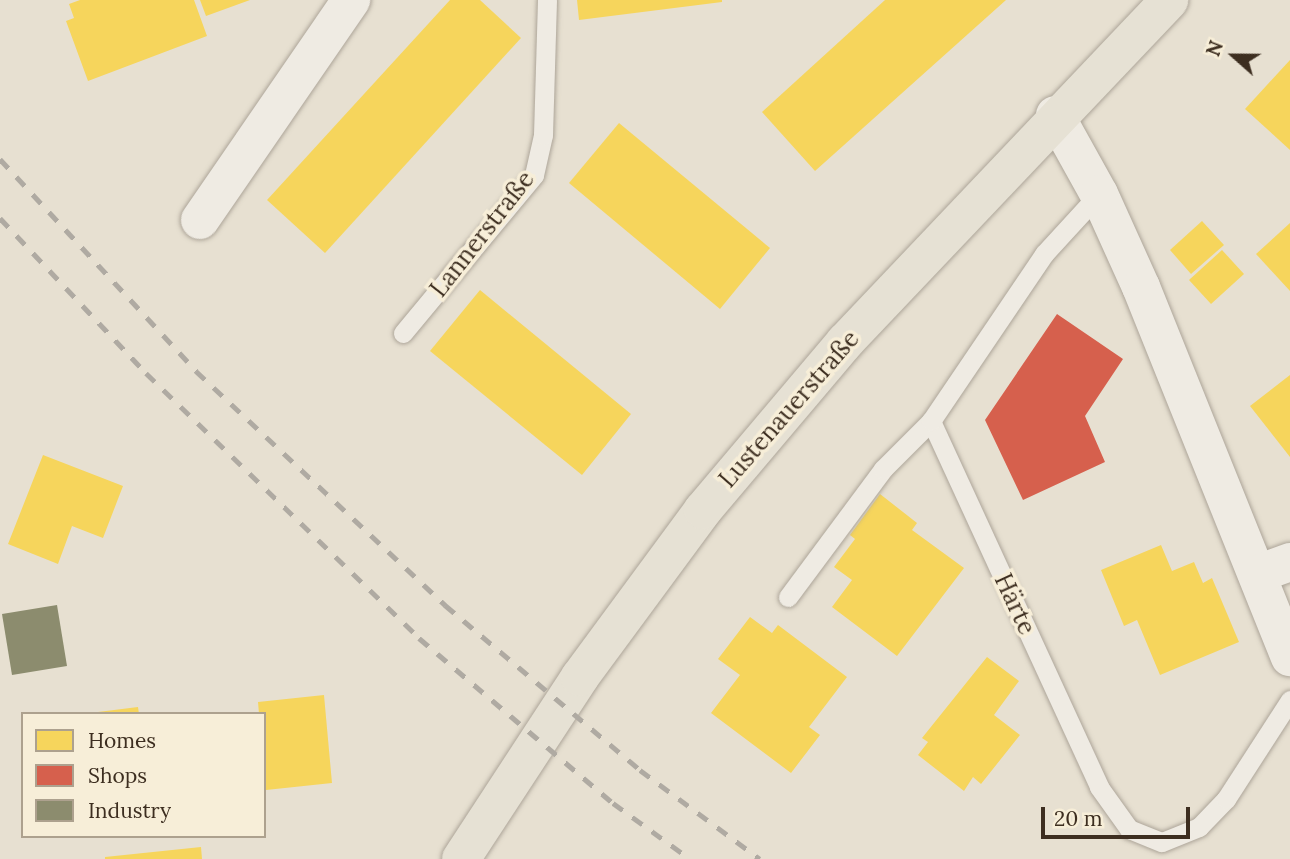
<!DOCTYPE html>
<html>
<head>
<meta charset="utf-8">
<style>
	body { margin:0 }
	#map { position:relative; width:1290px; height:859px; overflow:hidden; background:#e7e0d1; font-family:Lora,serif }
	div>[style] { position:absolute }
	.homes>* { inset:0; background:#f6d55c }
	.shops>* { inset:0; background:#d6604d }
	.industry>* { inset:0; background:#8c8c6e }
	.roads { filter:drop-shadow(0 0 2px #ada599) drop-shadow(0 0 2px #ada599) }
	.lane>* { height:19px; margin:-9.5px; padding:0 9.5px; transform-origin:9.5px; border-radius:9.5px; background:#efebe3 }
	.street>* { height:38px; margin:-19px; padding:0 19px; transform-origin:19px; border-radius:19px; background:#efebe3 }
	.primary>* { height:38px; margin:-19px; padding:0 19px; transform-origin:19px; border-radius:19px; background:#e6e1d4 }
	.rail>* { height:5px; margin-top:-2.5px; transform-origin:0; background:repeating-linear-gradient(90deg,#afaaa2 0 12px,transparent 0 24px) }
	span { translate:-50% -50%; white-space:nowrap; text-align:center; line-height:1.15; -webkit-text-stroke:7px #f7eed8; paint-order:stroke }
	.street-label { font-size:24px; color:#3d2e20 }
	.legend { position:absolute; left:21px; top:712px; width:245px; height:126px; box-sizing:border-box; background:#f7eed8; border:2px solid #ada18e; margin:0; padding:9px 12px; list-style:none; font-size:21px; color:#3d2e20 }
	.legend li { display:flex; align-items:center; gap:14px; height:35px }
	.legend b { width:35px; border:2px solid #ada18e }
	.north { position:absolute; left:1199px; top:21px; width:70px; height:70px; -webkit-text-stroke:5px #f7eed8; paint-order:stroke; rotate:291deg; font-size:19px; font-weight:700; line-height:28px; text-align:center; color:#3d2e20 }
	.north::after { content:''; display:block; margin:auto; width:24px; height:32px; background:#3d2e20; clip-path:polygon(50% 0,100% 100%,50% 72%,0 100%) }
	.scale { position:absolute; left:1041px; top:807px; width:149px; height:32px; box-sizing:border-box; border:4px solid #3d2e20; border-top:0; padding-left:9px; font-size:21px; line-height:24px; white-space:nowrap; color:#3d2e20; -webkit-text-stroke:5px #f7eed8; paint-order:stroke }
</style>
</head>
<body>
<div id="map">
	<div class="homes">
		<i style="clip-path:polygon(80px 0,194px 0,207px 36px,88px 81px,66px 21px,74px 18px,69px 4px)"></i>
		<i style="clip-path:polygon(200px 0,250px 0,206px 16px)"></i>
		<i style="clip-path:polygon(450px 0,480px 0,521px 38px,325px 253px,267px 200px)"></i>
		<i style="clip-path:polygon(577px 0,722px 0,722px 2px,579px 20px)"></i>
		<i style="clip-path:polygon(885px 0,1006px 0,815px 171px,762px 112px)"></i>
		<i style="clip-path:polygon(1290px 60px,1290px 150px,1245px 109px)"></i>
		<i style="clip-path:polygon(619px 123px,770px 248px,720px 309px,569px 183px)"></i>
		<i style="clip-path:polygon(1202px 221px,1224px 245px,1191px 274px,1170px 250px)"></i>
		<i style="clip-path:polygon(1290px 223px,1290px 291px,1256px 254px)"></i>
		<i style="clip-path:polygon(1222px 250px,1244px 274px,1211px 304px,1189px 280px)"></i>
		<i style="clip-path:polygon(480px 290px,631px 414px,582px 475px,430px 351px)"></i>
		<i style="clip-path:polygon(1290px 375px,1290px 457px,1250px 406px)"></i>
		<i style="clip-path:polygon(43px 455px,123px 486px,103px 538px,72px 526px,58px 564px,8px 544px)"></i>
		<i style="clip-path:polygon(880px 494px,917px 523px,912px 530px,964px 568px,897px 656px,832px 607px,852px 580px,834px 567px,855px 539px,850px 535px)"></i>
		<i style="clip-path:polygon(1161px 545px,1172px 571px,1194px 562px,1203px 583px,1212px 578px,1239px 642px,1160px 675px,1137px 620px,1124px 626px,1101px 570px)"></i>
		<i style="clip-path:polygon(750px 617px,772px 633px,778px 625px,847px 677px,809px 727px,820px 735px,791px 773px,711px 713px,740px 675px,718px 659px)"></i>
		<i style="clip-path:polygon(987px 657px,1019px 681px,994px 715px,1020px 735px,981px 784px,973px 777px,964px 791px,918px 755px,928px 742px,922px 738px)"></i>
		<i style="clip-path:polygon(324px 695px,332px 783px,266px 790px,264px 714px,259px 714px,258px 702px)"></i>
		<i style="clip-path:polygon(138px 707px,139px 714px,98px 714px,98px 712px)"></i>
		<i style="clip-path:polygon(201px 847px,202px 859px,105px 859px,105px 857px)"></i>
	</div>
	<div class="shops">
		<i style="clip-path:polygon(1057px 314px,1123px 359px,1085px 416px,1105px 462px,1023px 500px,985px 420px)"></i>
	</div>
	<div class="industry">
		<i style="clip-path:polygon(57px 605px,67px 666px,12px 675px,2px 614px)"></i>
	</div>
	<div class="roads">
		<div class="lane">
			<i style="left:403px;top:333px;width:205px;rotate:-50.3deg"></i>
			<i style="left:534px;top:175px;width:41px;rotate:-77.3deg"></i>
			<i style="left:543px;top:135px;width:135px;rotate:-88.3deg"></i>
			<i style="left:931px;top:421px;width:403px;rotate:65.3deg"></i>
			<i style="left:1099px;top:787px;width:52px;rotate:54.5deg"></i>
			<i style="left:1129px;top:829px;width:35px;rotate:22deg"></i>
			<i style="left:1162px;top:842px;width:40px;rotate:-22deg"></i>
			<i style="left:1199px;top:827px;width:39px;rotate:-46deg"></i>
			<i style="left:1226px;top:799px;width:118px;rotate:-57.1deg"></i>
			<i style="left:788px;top:597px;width:159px;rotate:-53.4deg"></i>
			<i style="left:883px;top:469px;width:68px;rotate:-45deg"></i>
			<i style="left:931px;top:421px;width:202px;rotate:-55.9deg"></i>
			<i style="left:1044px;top:254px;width:81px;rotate:-47.5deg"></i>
		</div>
		<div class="street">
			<i style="left:1055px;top:115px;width:90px;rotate:60.9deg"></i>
			<i style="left:1099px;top:194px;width:102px;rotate:65.7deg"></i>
			<i style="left:1141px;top:287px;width:399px;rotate:68.1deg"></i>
			<i style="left:200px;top:220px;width:267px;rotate:-55.5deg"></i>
			<i style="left:1257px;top:574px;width:35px;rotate:-20deg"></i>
		</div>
		<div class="primary">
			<i style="left:461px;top:859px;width:217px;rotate:-56.8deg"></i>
			<i style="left:580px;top:677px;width:207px;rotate:-53.6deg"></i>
			<i style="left:703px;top:510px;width:220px;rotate:-49.8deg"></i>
			<i style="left:845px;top:342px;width:471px;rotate:-46.5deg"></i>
		</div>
	</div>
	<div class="rail">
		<i style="left:0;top:159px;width:289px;rotate:47.2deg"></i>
		<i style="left:196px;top:371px;width:342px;rotate:43.2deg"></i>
		<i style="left:445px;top:605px;width:255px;rotate:40.2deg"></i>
		<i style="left:640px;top:770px;width:149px;rotate:36.6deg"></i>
		<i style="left:0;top:218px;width:213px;rotate:46.7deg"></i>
		<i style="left:146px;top:373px;width:380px;rotate:44.1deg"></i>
		<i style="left:419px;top:638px;width:255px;rotate:40.4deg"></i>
		<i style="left:613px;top:803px;width:95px;rotate:36deg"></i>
	</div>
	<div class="street-label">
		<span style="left:482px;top:234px;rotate:-52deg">Lannerstraße</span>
		<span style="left:789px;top:409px;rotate:-49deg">Lustenauerstraße</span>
		<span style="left:1015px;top:604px;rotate:65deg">Härte</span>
	</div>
	<ul class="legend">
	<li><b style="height:19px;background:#f6d55c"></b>Homes</li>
	<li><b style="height:19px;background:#d6604d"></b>Shops</li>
	<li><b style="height:19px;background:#8c8c6e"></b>Industry</li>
	</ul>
	<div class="north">N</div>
	<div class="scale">20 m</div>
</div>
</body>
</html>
